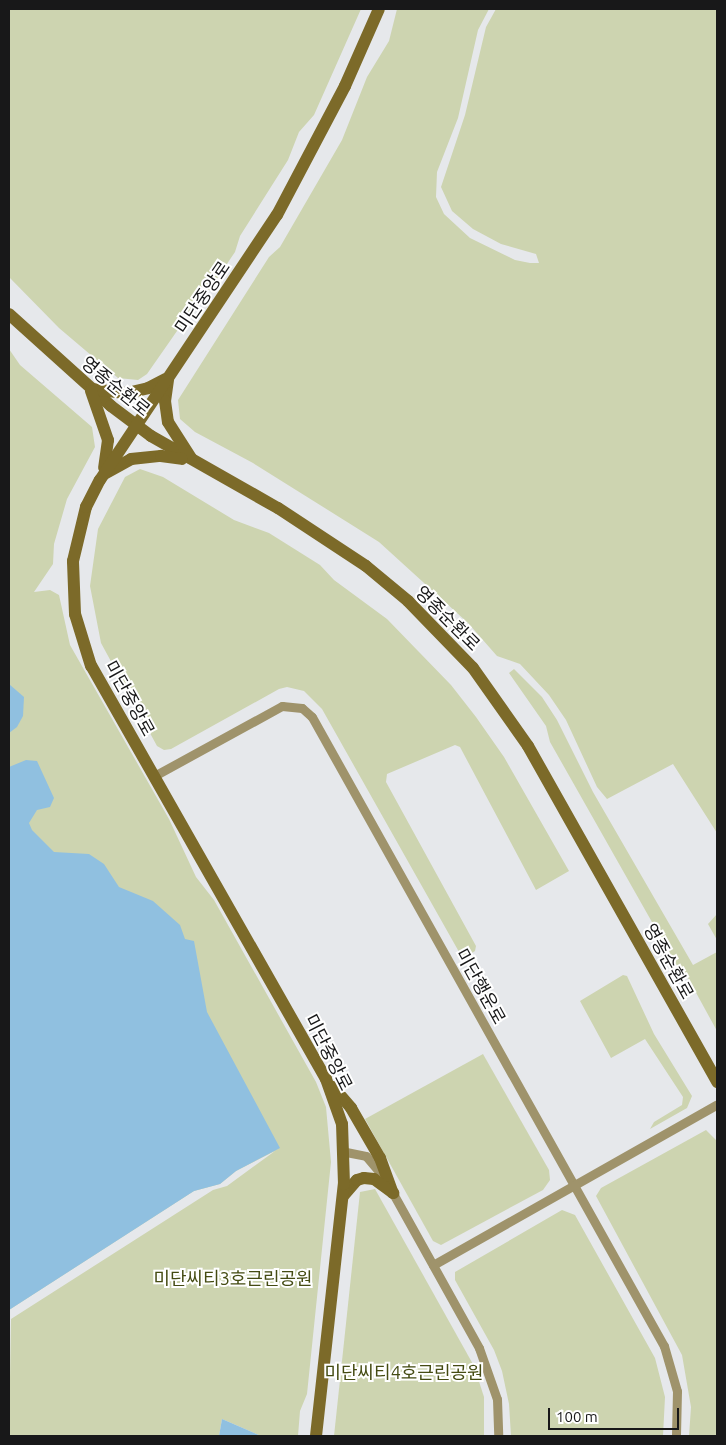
<!DOCTYPE html>
<html>
<head>
<meta charset="utf-8">
<style>
	body { margin:0 }
	#map { position:relative; width:726px; height:1445px; overflow:hidden; background:#e6e8eb; font-family:Ubuntu,"Noto Sans KR",sans-serif }
	div>[style] { position:absolute }
	.green>* { inset:0; background:#cdd4b0 }
	.water>* { inset:0; background:#90c0e0 }
	.street>* { height:9px; margin:-4.5px; padding:0 4.5px; transform-origin:4.5px; border-radius:4.5px; background:#9f936b }
	.secondary>* { height:12px; margin:-6px; padding:0 6px; transform-origin:6px; border-radius:6px; background:#7c6a29 }
	span { translate:-50% -50%; white-space:nowrap; text-align:center; line-height:1.15; -webkit-text-stroke:4px #fff; paint-order:stroke }
	.street-label { font-size:18px; color:#181819 }
	.park-label { font-size:18px; color:#444b12 }
	.frame { position:absolute; inset:0; border:10px solid #181819; pointer-events:none }
	.scale { position:absolute; left:548px; top:1408px; width:131px; height:22px; box-sizing:border-box; border:2px solid #181819; border-top:0; padding-left:6px; font-size:15px; line-height:18px; white-space:nowrap; color:#181819; -webkit-text-stroke:4px #fff; paint-order:stroke }
</style>
</head>
<body>
<div id="map">
	<div class="green">
		<i style="clip-path:polygon(9px 9px,361px 9px,314px 115px,299px 132px,288px 160px,240px 236px,235px 252px,189px 320px,177px 331px,147px 374px,138px 380px,118px 378px,59px 328px,9px 277px)"></i>
		<i style="clip-path:polygon(397px 9px,489px 9px,478px 30px,458px 118px,437px 172px,436px 197px,444px 214px,470px 238px,515px 260px,530px 263px,539px 263px,536px 254px,501px 244px,473px 229px,452px 211px,441px 187px,465px 115px,486px 27px,496px 9px,717px 9px,717px 833px,673px 764px,607px 799px,597px 787px,566px 720px,549px 695px,520px 664px,497px 656px,468px 623px,379px 542px,253px 463px,195px 432px,180px 419px,178px 400px,269px 257px,280px 247px,342px 140px,367px 77px,389px 41px)"></i>
		<i style="clip-path:polygon(9px 349px,20px 365px,92px 427px,95px 447px,67px 499px,54px 544px,53px 564px,34px 592px,50px 590px,59px 595px,70px 645px,169px 819px,196px 877px,214px 900px,316px 1082px,326px 1107px,331px 1162px,307px 1394px,300px 1411px,298px 1436px,261px 1436px,222px 1419px,219px 1436px,9px 1436px,11px 1319px,213px 1190px,227px 1186px,275px 1151px,236px 1171px,220px 1184px,194px 1191px,9px 1310px)"></i>
		<i style="clip-path:polygon(140px 469px,163px 477px,234px 520px,269px 533px,320px 565px,334px 580px,387px 619px,451px 685px,476px 717px,504px 757px,569px 871px,536px 890px,460px 747px,455px 745px,387px 774px,386px 782px,476px 946px,475px 951px,463px 959px,322px 709px,304px 691px,287px 687px,279px 689px,171px 749px,164px 750px,157px 746px,101px 643px,90px 586px,98px 529px,125px 477px)"></i>
		<i style="clip-path:polygon(514px 669px,542px 697px,557px 720px,593px 792px,693px 965px,717px 952px,717px 1031px,688px 978px,678px 968px,550px 742px,546px 726px,509px 673px)"></i>
		<i style="clip-path:polygon(717px 914px,717px 940px,708px 924px)"></i>
		<i style="clip-path:polygon(623px 975px,627px 976px,654px 1034px,692px 1096px,687px 1108px,650px 1129px,654px 1122px,682px 1105px,683px 1097px,645px 1039px,611px 1058px,580px 1001px)"></i>
		<i style="clip-path:polygon(483px 1054px,549px 1170px,550px 1180px,543px 1190px,441px 1245px,433px 1241px,365px 1119px)"></i>
		<i style="clip-path:polygon(706px 1130px,717px 1141px,717px 1436px,689px 1436px,691px 1407px,682px 1355px,596px 1196px,601px 1188px)"></i>
		<i style="clip-path:polygon(375px 1189px,474px 1366px,484px 1397px,484px 1436px,334px 1436px,360px 1192px)"></i>
		<i style="clip-path:polygon(562px 1210px,575px 1215px,655px 1358px,665px 1397px,663px 1436px,511px 1436px,509px 1404px,502px 1371px,494px 1350px,455px 1280px,455px 1272px)"></i>
	</div>
	<div class="water">
		<i style="clip-path:polygon(9px 684px,24px 697px,23px 716px,17px 727px,9px 733px)"></i>
		<i style="clip-path:polygon(26px 760px,37px 761px,54px 798px,50px 807px,37px 810px,29px 823px,32px 830px,54px 852px,89px 854px,104px 864px,119px 887px,153px 901px,180px 925px,185px 939px,194px 941px,207px 1012px,280px 1148px,236px 1171px,220px 1184px,194px 1191px,9px 1310px,9px 767px)"></i>
		<i style="clip-path:polygon(222px 1419px,261px 1436px,219px 1436px)"></i>
	</div>
	<div class="street">
		<i style="left:154px;top:776px;width:146px;rotate:-28.7deg"></i>
		<i style="left:282px;top:706px;width:20px;rotate:6deg"></i>
		<i style="left:302px;top:708px;width:13px;rotate:42deg"></i>
		<i style="left:312px;top:717px;width:721px;rotate:60.77deg"></i>
		<i style="left:664px;top:1346px;width:47px;rotate:73.9deg"></i>
		<i style="left:677px;top:1391px;width:45px;rotate:91.3deg"></i>
		<i style="left:346px;top:1152px;width:20px;rotate:11deg"></i>
		<i style="left:366px;top:1156px;width:25px;rotate:50deg"></i>
		<i style="left:390px;top:1188px;width:183px;rotate:60.9deg"></i>
		<i style="left:479px;top:1348px;width:54px;rotate:70.6deg"></i>
		<i style="left:497px;top:1399px;width:37px;rotate:88deg"></i>
		<i style="left:433px;top:1265px;width:326px;rotate:-29.5deg"></i>
	</div>
	<div class="secondary">
		<i style="left:9px;top:314px;width:137px;rotate:42deg"></i>
		<i style="left:111px;top:406px;width:50px;rotate:36.9deg"></i>
		<i style="left:151px;top:436px;width:146px;rotate:29.6deg"></i>
		<i style="left:278px;top:508px;width:105px;rotate:33.4deg"></i>
		<i style="left:366px;top:566px;width:55px;rotate:39.8deg"></i>
		<i style="left:408px;top:601px;width:93px;rotate:45.9deg"></i>
		<i style="left:473px;top:668px;width:95px;rotate:54.8deg"></i>
		<i style="left:528px;top:746px;width:386px;rotate:60.6deg"></i>
		<i style="left:168px;top:380px;width:21px;rotate:98deg"></i>
		<i style="left:165px;top:401px;width:21px;rotate:82deg"></i>
		<i style="left:168px;top:422px;width:43px;rotate:57.4deg"></i>
		<i style="left:92px;top:389px;width:35px;rotate:7deg"></i>
		<i style="left:127px;top:393px;width:22px;rotate:-13deg"></i>
		<i style="left:148px;top:388px;width:20px;rotate:-27deg"></i>
		<i style="left:91px;top:391px;width:52px;rotate:70.9deg"></i>
		<i style="left:108px;top:440px;width:28px;rotate:98deg"></i>
		<i style="left:106px;top:473px;width:29px;rotate:-29deg"></i>
		<i style="left:131px;top:459px;width:30px;rotate:-6deg"></i>
		<i style="left:161px;top:456px;width:21px;rotate:8deg"></i>
		<i style="left:333px;top:1087px;width:28px;rotate:49deg"></i>
		<i style="left:351px;top:1108px;width:58px;rotate:59.9deg"></i>
		<i style="left:380px;top:1158px;width:37px;rotate:70deg"></i>
		<i style="left:343px;top:1196px;width:21px;rotate:-49deg"></i>
		<i style="left:357px;top:1180px;width:7px;rotate:-16deg"></i>
		<i style="left:364px;top:1178px;width:10px;rotate:6deg"></i>
		<i style="left:374px;top:1179px;width:24px;rotate:36deg"></i>
		<i style="left:316px;top:1436px;width:254px;rotate:-83.7deg"></i>
		<i style="left:344px;top:1184px;width:60px;rotate:-91.9deg"></i>
		<i style="left:342px;top:1124px;width:48px;rotate:-109.6deg"></i>
		<i style="left:326px;top:1079px;width:475px;rotate:-119.6deg"></i>
		<i style="left:91px;top:666px;width:54px;rotate:-107.1deg"></i>
		<i style="left:75px;top:614px;width:53px;rotate:-92.2deg"></i>
		<i style="left:73px;top:561px;width:56px;rotate:-76.5deg"></i>
		<i style="left:86px;top:507px;width:30px;rotate:-63deg"></i>
		<i style="left:100px;top:480px;width:319px;rotate:-56.3deg"></i>
		<i style="left:277px;top:215px;width:146px;rotate:-62.2deg"></i>
		<i style="left:345px;top:86px;width:84px;rotate:-66.2deg"></i>
	</div>
	<div class="street-label">
		<span style="left:202px;top:297px;rotate:-56deg">미단중앙로</span>
		<span style="left:116px;top:386px;rotate:39deg">영종순환로</span>
		<span style="left:448px;top:618px;rotate:45deg">영종순환로</span>
		<span style="left:130px;top:698px;rotate:61deg">미단중앙로</span>
		<span style="left:669px;top:961px;rotate:61deg">영종순환로</span>
		<span style="left:481px;top:986px;rotate:61deg">미단행운로</span>
		<span style="left:329px;top:1052px;rotate:63deg">미단중앙로</span>
	</div>
	<div class="park-label">
		<span style="left:233px;top:1278px">미단씨티3호근린공원</span>
		<span style="left:404px;top:1372px">미단씨티4호근린공원</span>
	</div>
	<div class="frame"></div>
	<div class="scale">100 m</div>
</div>
</body>
</html>
